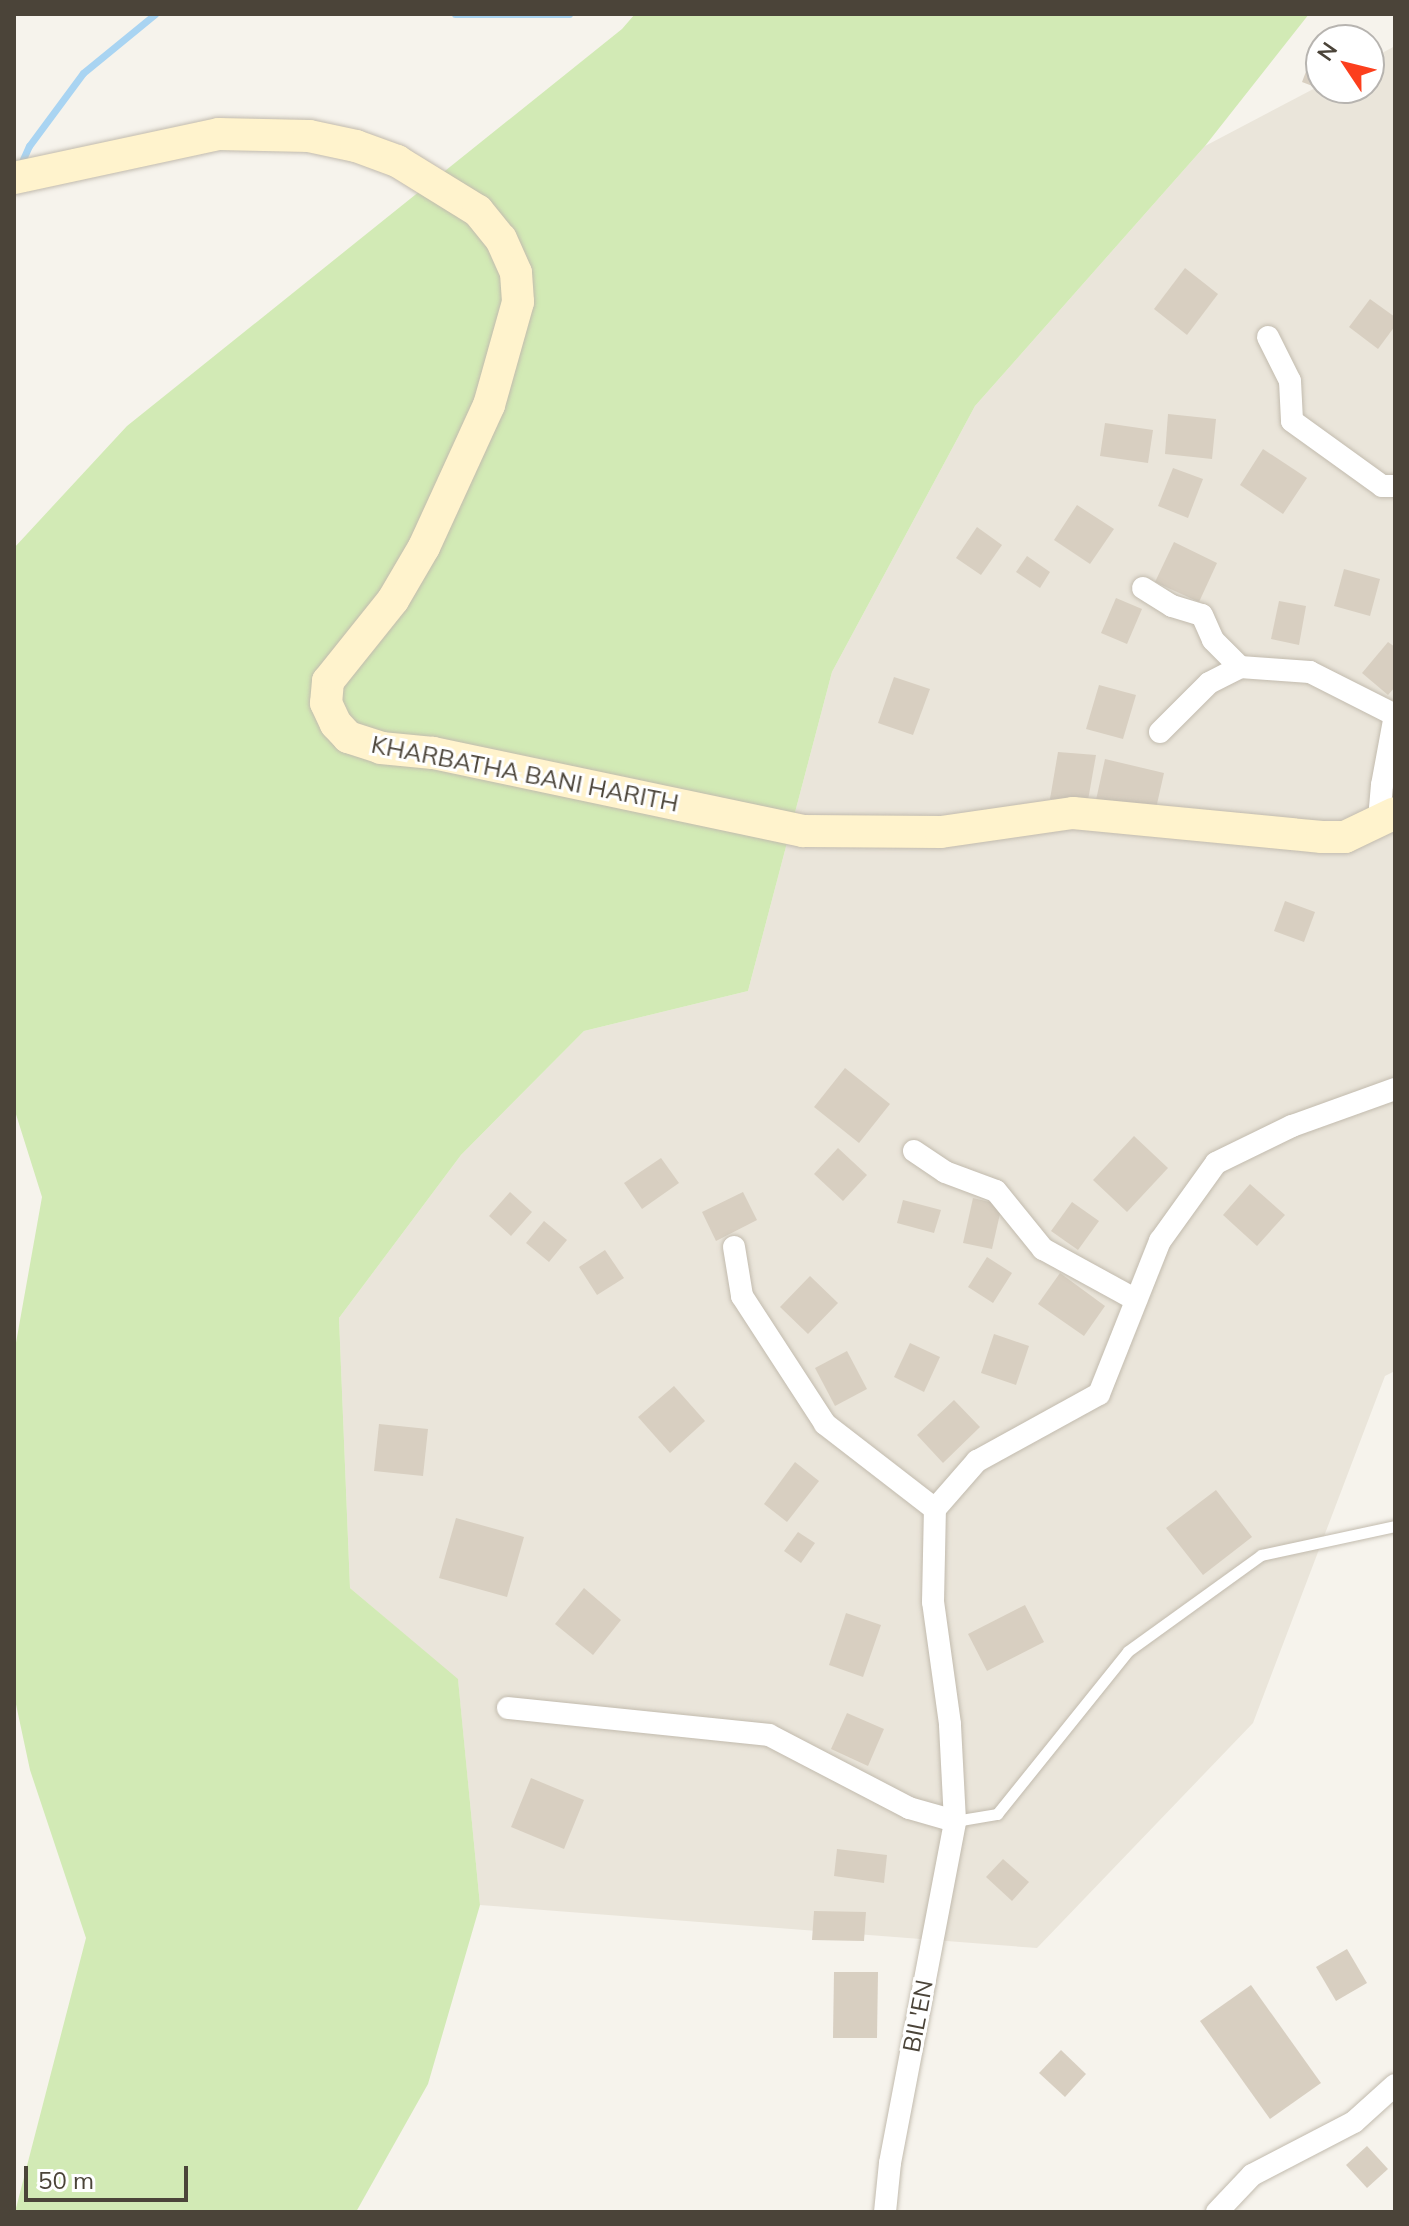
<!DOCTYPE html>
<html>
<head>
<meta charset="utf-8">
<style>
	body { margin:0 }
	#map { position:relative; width:1409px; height:2226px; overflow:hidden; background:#f6f3ec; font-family:Mulish,sans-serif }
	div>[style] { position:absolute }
	.residential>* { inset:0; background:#eae5da }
	.green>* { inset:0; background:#d2eab5 }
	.stream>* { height:7px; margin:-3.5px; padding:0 3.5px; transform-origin:3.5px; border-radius:3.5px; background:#a9d4f2 }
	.building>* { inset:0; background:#d8cfc1 }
	.roads { filter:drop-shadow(0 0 2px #c2bbae) drop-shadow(0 0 2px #c2bbae) }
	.lane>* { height:11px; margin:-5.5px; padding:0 5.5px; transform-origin:5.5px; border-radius:5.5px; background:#fff }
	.street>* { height:22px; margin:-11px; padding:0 11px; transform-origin:11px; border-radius:11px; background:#fff }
	.secondary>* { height:32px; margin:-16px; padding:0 16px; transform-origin:16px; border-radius:16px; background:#fff3cd }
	span { translate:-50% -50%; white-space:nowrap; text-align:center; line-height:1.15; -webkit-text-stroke:6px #fff; paint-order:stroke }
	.street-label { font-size:24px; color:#4b4439 }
	.frame { position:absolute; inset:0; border:16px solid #4b4439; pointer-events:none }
	.north { position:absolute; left:1305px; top:24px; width:80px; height:80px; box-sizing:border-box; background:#fff; border:2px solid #b7b4b0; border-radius:50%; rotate:305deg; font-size:22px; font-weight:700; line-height:32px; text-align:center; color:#4b4439 }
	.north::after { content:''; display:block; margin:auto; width:28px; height:36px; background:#fc3f1d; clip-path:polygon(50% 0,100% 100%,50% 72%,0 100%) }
	.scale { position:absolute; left:24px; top:2166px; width:164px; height:36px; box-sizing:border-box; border:4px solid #4b4439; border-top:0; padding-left:10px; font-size:24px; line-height:28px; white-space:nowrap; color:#4b4439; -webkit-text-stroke:6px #fff; paint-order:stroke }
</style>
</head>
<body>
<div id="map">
	<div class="residential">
		<i style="clip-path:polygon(1395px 46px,1395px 1371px,1385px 1376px,1253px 1723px,1037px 1948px,480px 1905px,458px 1680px,350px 1588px,339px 1318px,461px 1155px,584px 1031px,748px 991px,832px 672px,975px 406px,1205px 146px,1321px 85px,1369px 88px,1369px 60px)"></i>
	</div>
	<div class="green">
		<i style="clip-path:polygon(635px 14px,1309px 14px,1205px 146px,975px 406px,832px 672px,748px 991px,584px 1031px,461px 1155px,339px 1318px,350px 1588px,458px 1679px,480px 1905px,428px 2084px,356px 2212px,15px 2212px,86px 1938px,30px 1770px,14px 1695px,14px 1354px,42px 1197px,14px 1108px,14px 548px,127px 426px,622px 29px)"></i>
	</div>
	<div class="stream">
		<i style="left:455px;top:14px;width:114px"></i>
		<i style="left:20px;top:166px;width:22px;rotate:-66deg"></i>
		<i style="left:29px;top:146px;width:91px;rotate:-53.5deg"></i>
		<i style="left:83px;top:73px;width:93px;rotate:-39.3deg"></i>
	</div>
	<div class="building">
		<i style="clip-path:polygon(1310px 61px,1321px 65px,1321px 88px,1339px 88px,1336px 95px,1302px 82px)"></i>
		<i style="clip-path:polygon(1185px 268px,1218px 294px,1187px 335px,1154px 309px)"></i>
		<i style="clip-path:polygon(1370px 299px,1395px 317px,1395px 326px,1378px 349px,1349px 327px)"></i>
		<i style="clip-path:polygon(1168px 414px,1216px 419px,1212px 459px,1165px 454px)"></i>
		<i style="clip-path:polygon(1105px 423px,1153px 430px,1148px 463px,1100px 456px)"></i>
		<i style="clip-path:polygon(1263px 449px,1307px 478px,1283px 514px,1240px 485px)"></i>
		<i style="clip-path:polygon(1173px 468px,1203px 479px,1188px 518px,1158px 506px)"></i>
		<i style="clip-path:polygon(1077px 505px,1114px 529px,1090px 564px,1054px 540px)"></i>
		<i style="clip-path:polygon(977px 527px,1002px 545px,981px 575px,956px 558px)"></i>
		<i style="clip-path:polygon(1174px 542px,1217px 563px,1199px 602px,1155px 582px)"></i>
		<i style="clip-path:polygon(1027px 556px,1050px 572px,1040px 588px,1016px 572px)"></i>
		<i style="clip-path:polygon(1344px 569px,1380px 579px,1370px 616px,1334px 606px)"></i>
		<i style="clip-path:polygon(1116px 598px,1142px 609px,1127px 644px,1101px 633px)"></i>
		<i style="clip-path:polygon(1279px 601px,1306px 606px,1299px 645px,1271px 639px)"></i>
		<i style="clip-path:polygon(1388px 642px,1395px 647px,1395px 687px,1388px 695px,1362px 673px)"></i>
		<i style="clip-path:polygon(894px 677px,930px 689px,913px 735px,878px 723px)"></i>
		<i style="clip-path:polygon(1099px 685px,1136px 695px,1123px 739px,1086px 729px)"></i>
		<i style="clip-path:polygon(1058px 752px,1096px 755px,1087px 806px,1050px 799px)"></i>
		<i style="clip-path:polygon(1105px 759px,1164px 773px,1155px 813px,1096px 800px)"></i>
		<i style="clip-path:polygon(1285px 901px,1315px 912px,1304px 942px,1274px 931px)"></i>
		<i style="clip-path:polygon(845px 1068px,890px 1104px,859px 1143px,814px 1107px)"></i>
		<i style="clip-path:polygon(1134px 1136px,1168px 1168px,1127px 1212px,1093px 1180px)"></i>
		<i style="clip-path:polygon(838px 1148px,867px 1175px,843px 1201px,814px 1174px)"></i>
		<i style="clip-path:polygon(661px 1158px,679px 1183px,642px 1209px,624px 1183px)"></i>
		<i style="clip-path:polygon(1250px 1184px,1285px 1215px,1257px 1246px,1223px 1215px)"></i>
		<i style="clip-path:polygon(510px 1192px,532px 1212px,511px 1236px,489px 1216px)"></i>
		<i style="clip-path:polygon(743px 1192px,757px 1220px,716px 1241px,702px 1212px)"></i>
		<i style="clip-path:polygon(973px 1198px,1002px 1205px,992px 1249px,963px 1243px)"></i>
		<i style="clip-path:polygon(903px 1200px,941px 1210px,934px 1233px,897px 1223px)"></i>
		<i style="clip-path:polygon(1072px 1202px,1099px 1221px,1078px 1250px,1051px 1231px)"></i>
		<i style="clip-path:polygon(544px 1221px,567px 1240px,549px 1262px,526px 1243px)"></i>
		<i style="clip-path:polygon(605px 1250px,624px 1278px,597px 1295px,579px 1267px)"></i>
		<i style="clip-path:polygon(987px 1257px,1012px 1273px,993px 1303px,968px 1287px)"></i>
		<i style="clip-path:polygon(1060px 1273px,1105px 1306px,1084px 1336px,1038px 1304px)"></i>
		<i style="clip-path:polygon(810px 1276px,838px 1303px,808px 1334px,780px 1307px)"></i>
		<i style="clip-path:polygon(994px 1334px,1029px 1346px,1016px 1385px,981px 1373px)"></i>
		<i style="clip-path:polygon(910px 1343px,940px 1357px,924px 1392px,894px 1377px)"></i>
		<i style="clip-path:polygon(847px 1351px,867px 1389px,835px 1406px,815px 1368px)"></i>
		<i style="clip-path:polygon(674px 1386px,705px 1421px,670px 1453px,638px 1417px)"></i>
		<i style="clip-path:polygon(954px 1400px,980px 1427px,943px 1463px,917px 1435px)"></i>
		<i style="clip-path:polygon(379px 1424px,428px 1429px,423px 1476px,374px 1471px)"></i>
		<i style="clip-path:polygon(795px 1462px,819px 1481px,787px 1522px,764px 1504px)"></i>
		<i style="clip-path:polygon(1216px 1490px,1252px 1537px,1203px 1575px,1166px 1528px)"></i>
		<i style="clip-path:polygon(456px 1518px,524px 1537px,507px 1597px,439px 1578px)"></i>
		<i style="clip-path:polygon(798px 1532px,815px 1543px,801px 1563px,784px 1551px)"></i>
		<i style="clip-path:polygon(584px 1588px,621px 1620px,593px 1655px,555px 1624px)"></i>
		<i style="clip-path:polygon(1025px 1605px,1044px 1642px,987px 1671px,968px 1634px)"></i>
		<i style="clip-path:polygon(846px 1613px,881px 1625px,863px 1677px,829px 1665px)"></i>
		<i style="clip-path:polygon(847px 1713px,884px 1729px,868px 1766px,831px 1749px)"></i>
		<i style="clip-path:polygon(531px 1778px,584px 1800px,564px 1849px,511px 1827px)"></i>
		<i style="clip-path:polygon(837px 1849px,887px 1855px,884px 1883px,834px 1876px)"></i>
		<i style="clip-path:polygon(1003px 1859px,1029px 1882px,1012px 1901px,986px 1877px)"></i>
		<i style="clip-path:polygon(814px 1911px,866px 1912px,864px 1941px,812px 1940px)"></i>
		<i style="clip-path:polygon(1347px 1949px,1367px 1983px,1336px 2001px,1316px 1967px)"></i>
		<i style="clip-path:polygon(834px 1972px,878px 1972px,877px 2038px,833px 2038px)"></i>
		<i style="clip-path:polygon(1251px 1985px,1321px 2083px,1270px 2119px,1200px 2021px)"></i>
		<i style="clip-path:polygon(1061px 2050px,1086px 2074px,1065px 2097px,1039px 2073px)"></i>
		<i style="clip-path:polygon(1367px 2146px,1388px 2169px,1367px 2188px,1346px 2165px)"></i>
	</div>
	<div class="roads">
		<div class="lane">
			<i style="left:955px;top:1821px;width:43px;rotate:-9.5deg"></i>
			<i style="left:997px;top:1814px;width:209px;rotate:-51.2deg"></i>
			<i style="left:1128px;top:1651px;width:164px;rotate:-35.8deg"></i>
			<i style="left:1261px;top:1555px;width:137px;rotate:-12.2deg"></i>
		</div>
		<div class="street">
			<i style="left:1268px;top:337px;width:49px;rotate:63.4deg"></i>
			<i style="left:1290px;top:381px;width:40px;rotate:87.1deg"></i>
			<i style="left:1292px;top:421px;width:111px;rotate:35.8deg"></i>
			<i style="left:1382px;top:486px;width:13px"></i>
			<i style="left:1143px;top:588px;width:34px;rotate:32deg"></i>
			<i style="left:1172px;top:606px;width:31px;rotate:17deg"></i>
			<i style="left:1202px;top:615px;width:27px;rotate:66deg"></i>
			<i style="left:1213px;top:640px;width:38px;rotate:45deg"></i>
			<i style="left:1160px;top:732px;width:69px;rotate:-45deg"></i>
			<i style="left:1209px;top:683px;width:35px;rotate:-27deg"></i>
			<i style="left:1240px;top:667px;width:70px;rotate:4.1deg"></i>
			<i style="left:1310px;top:672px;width:95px;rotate:26.8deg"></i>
			<i style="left:1379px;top:819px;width:34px;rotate:-85deg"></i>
			<i style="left:1382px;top:785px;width:71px;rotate:-79.5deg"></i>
			<i style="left:914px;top:1151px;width:37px;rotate:34deg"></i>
			<i style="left:945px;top:1172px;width:54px;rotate:20.4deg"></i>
			<i style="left:996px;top:1191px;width:75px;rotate:51deg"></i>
			<i style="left:1043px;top:1249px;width:106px;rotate:28.7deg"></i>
			<i style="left:734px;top:1247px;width:50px;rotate:80.7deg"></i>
			<i style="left:742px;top:1296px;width:153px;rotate:57deg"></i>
			<i style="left:825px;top:1424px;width:139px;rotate:37.7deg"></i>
			<i style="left:508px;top:1708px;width:262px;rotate:5.9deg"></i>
			<i style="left:769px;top:1735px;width:158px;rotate:27.5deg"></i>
			<i style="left:909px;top:1808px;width:48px;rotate:15.8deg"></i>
			<i style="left:955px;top:1821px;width:97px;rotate:-93deg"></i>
			<i style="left:950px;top:1724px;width:123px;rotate:-97.9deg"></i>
			<i style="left:933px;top:1602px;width:93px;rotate:-88.8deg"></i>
			<i style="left:935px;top:1509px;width:64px;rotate:-48.8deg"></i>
			<i style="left:977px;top:1461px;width:139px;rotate:-28.8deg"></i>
			<i style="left:1099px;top:1394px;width:165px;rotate:-68.3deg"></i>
			<i style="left:1160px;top:1241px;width:96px;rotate:-54.3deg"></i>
			<i style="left:1216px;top:1163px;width:85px;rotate:-26deg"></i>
			<i style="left:1292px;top:1126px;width:109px;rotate:-19.8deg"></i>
			<i style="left:885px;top:2212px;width:49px;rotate:-84.2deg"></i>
			<i style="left:890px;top:2163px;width:348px;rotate:-79.2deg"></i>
			<i style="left:1217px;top:2212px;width:51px;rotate:-46.6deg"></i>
			<i style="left:1252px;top:2175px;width:115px;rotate:-27.5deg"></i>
			<i style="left:1354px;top:2122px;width:55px;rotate:-42.1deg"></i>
		</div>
		<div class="secondary">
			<i style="left:14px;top:178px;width:210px;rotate:-12.1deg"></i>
			<i style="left:219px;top:134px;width:90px;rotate:1.3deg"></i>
			<i style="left:309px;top:136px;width:48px;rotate:12deg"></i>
			<i style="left:356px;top:146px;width:44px;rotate:20.1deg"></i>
			<i style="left:397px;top:161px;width:95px;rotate:31.7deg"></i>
			<i style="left:478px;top:211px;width:36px;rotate:51deg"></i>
			<i style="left:501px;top:239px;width:37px;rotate:66deg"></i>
			<i style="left:516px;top:273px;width:29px;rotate:86deg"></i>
			<i style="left:518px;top:302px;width:107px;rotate:105.7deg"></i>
			<i style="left:489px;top:405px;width:156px;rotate:114.6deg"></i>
			<i style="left:424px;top:547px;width:61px;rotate:120.3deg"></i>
			<i style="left:393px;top:600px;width:104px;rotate:128.7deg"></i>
			<i style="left:328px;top:681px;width:22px;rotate:95deg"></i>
			<i style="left:326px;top:703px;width:23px;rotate:65deg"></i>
			<i style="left:336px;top:724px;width:18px;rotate:47deg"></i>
			<i style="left:348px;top:737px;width:35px;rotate:18deg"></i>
			<i style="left:381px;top:748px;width:52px;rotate:5.5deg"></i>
			<i style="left:433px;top:753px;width:378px;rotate:11.9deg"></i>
			<i style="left:803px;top:831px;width:138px;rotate:0.4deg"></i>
			<i style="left:941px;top:832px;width:133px;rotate:-8.2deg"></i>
			<i style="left:1073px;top:813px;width:250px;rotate:5.5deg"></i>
			<i style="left:1322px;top:837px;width:23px"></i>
			<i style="left:1345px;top:837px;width:55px;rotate:-25.6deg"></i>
		</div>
	</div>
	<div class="street-label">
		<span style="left:525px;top:774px;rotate:11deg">KHARBATHA BANI HARITH</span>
		<span style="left:918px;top:2016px;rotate:-79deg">BIL'EN</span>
	</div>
	<div class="frame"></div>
	<div class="north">N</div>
	<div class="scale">50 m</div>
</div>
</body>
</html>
